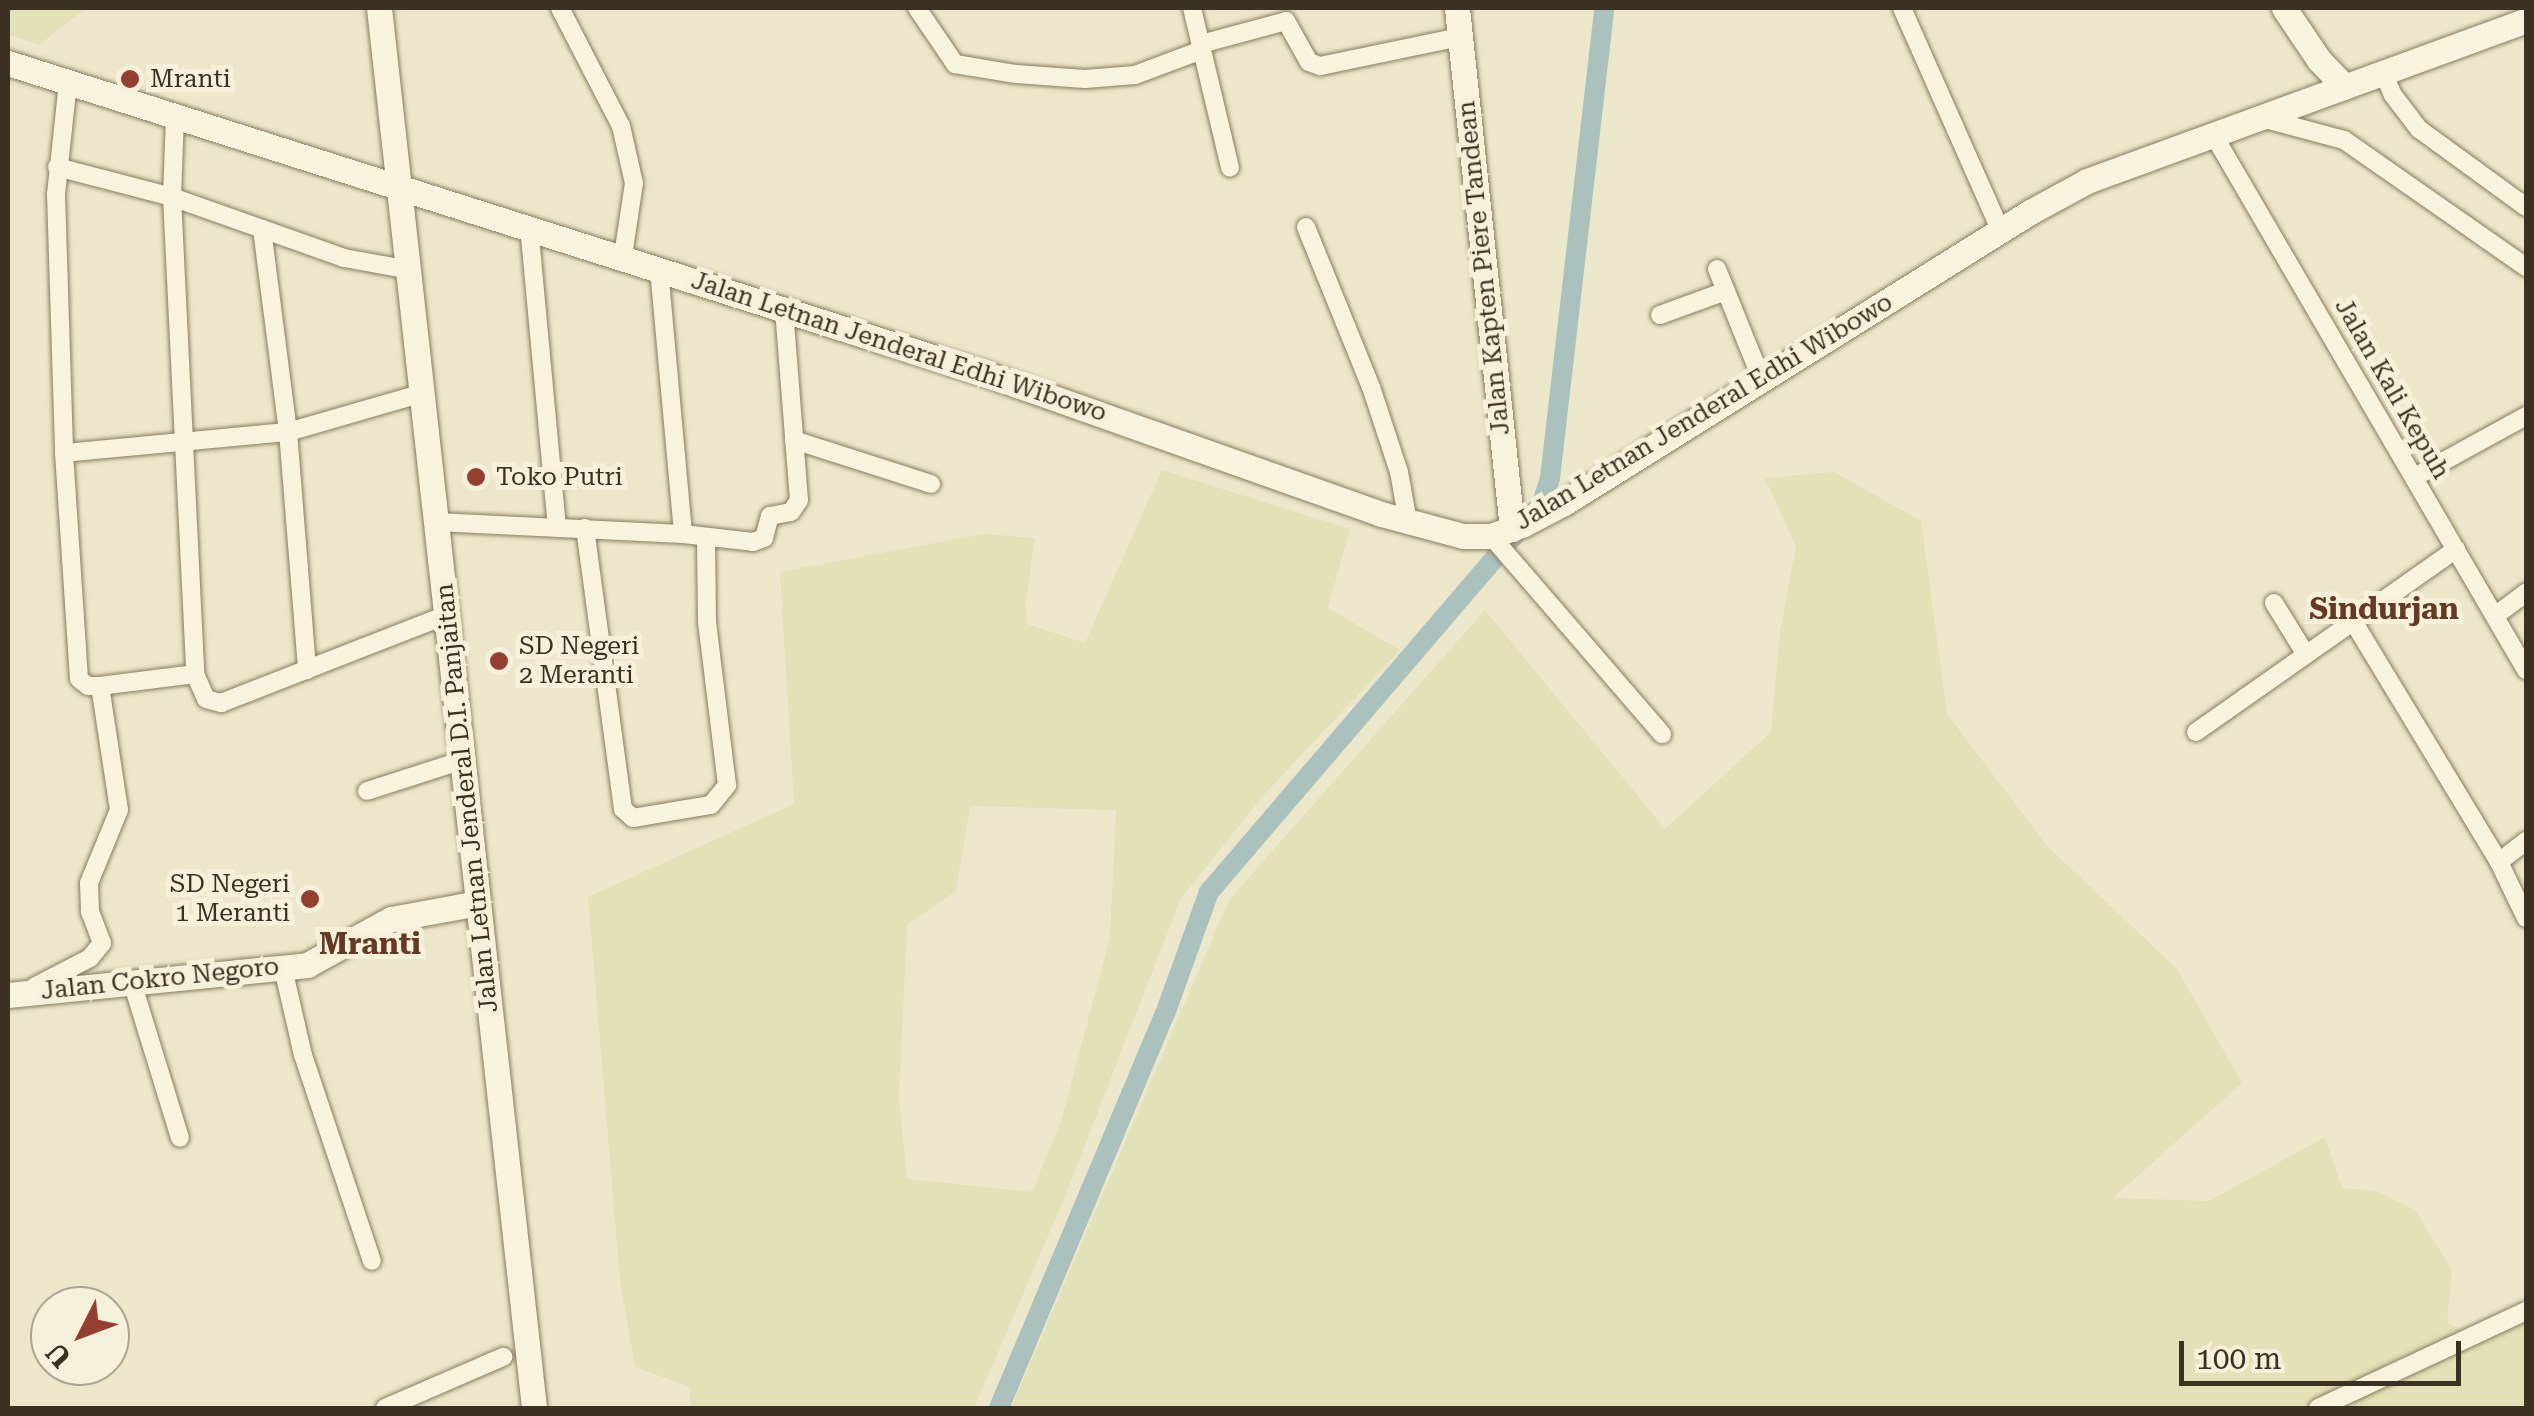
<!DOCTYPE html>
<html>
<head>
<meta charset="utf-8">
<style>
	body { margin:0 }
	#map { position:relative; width:2534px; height:1416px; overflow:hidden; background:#ece7ca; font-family:"Roboto Serif",serif }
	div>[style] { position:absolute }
	.farmland>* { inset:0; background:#e2e1b8 }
	.canal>* { height:20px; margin:-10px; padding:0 10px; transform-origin:10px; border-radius:10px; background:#aac1be }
	.roads { filter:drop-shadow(0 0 2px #887b5f) drop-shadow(0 0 2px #887b5f) }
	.street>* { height:18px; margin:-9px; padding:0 9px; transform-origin:9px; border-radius:9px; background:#f7f3dd }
	.secondary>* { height:25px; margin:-12.5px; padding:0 12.5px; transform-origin:12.5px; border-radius:12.5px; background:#f7f3dd }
	.dots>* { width:28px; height:28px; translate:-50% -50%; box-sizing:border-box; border:5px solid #f4f0d9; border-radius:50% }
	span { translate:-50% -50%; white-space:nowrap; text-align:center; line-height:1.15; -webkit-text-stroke:10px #f4f0d9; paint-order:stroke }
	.poi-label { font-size:25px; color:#3a3122 }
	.left { translate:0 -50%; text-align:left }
	.right { translate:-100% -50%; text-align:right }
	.street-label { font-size:25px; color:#3a3122 }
	.quarter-label { font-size:30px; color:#643a24; font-weight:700 }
	.frame { position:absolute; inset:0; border:10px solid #3a3122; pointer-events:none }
	.north { position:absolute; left:30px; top:1286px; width:100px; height:100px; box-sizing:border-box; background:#f4f0d9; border:2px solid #aaa490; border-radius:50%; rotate:228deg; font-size:28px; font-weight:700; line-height:40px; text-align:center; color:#3a3122 }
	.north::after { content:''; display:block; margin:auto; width:35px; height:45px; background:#934033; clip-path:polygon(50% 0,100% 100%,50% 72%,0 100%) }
	.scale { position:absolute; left:2179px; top:1341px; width:282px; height:45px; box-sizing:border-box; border:5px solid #3a3122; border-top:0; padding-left:12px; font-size:30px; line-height:35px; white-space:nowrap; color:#3a3122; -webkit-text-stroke:8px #f4f0d9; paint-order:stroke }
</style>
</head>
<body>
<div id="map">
	<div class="farmland">
		<i style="clip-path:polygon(8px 8px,86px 8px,39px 45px,8px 34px)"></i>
		<i style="clip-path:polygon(evenodd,1162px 470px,1350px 529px,1328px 608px,1400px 650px,1261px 798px,1181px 898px,1064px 1199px,974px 1408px,690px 1408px,690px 1387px,635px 1367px,620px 1281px,588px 897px,794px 804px,780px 572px,984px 534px,1035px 538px,1025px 607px,1027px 624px,1085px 643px,1162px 470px,970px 806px,1116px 810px,1110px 937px,1062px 1118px,1032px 1192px,907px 1179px,899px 1097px,907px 925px,956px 891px,970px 806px)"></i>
		<i style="clip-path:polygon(1834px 472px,1921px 521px,1947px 714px,2047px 846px,2177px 969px,2242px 1083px,2113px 1198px,2209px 1201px,2325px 1137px,2342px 1188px,2377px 1191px,2415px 1210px,2452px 1270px,2447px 1322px,2477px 1339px,2526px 1320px,2526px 1408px,1011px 1408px,1229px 900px,1485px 610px,1665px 829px,1771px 732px,1780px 631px,1796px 547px,1765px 478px)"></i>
	</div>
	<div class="canal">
		<i style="left:999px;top:1408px;width:428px;rotate:-67.2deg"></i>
		<i style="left:1165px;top:1014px;width:130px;rotate:-70.2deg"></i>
		<i style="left:1209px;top:892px;width:512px;rotate:-49.44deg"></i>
		<i style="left:1542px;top:503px;width:26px;rotate:-72deg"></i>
		<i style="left:1550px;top:478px;width:473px;rotate:-83.4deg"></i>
	</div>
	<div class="roads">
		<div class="street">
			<i style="left:560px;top:8px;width:133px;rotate:62.7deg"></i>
			<i style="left:621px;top:126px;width:58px;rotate:77.2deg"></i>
			<i style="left:634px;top:183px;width:74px;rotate:98.6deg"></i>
			<i style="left:917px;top:8px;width:68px;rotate:55.8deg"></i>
			<i style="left:955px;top:64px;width:62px;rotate:9.3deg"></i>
			<i style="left:1016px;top:74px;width:69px;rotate:4.1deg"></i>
			<i style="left:1085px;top:79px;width:50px;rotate:-4.6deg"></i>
			<i style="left:1135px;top:75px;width:72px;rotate:-20.5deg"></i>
			<i style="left:1192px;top:8px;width:164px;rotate:76.6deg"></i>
			<i style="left:1902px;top:8px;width:244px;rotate:66.1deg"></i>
			<i style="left:1201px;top:44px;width:88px;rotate:-15.1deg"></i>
			<i style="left:1286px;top:21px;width:47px;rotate:60.7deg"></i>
			<i style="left:1309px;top:62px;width:12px;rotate:20deg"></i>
			<i style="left:1320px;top:66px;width:143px;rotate:-11.7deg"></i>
			<i style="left:2383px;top:72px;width:25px;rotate:67deg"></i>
			<i style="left:2393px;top:95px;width:43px;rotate:52.6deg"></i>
			<i style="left:2419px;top:129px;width:132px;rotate:36.1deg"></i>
			<i style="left:68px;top:82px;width:113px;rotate:96.1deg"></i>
			<i style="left:56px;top:194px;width:259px;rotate:88.2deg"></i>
			<i style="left:64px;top:453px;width:226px;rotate:86.2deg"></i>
			<i style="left:79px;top:679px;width:11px;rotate:38deg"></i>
			<i style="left:88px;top:686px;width:12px"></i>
			<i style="left:100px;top:686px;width:96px;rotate:-7.2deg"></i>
			<i style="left:195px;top:674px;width:27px;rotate:66deg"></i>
			<i style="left:206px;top:699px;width:16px;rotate:15deg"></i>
			<i style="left:221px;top:703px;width:243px;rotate:-21.3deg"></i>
			<i style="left:175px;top:116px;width:81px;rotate:92.1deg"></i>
			<i style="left:172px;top:197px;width:478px;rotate:87.2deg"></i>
			<i style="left:2258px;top:117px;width:89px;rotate:15deg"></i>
			<i style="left:2344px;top:140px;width:222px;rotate:34.9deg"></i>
			<i style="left:2213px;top:134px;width:621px;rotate:59.72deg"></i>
			<i style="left:57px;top:167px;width:119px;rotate:14.6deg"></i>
			<i style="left:172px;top:197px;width:182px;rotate:19.5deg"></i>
			<i style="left:344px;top:258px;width:68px;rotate:10.2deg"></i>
			<i style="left:529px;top:226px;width:301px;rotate:84.7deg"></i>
			<i style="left:1306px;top:227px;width:173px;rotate:67.9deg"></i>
			<i style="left:1371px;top:387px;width:89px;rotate:71.8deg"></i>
			<i style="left:1399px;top:472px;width:51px;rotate:79.8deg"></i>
			<i style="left:262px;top:229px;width:205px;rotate:82.7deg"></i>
			<i style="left:288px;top:432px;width:239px;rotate:85.4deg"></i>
			<i style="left:659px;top:269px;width:266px;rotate:84.8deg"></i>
			<i style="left:1717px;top:269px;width:118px;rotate:68deg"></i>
			<i style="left:1660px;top:315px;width:70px;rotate:-20deg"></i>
			<i style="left:794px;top:440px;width:144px;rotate:17.8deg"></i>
			<i style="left:64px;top:453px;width:225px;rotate:-5.4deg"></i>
			<i style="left:288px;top:432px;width:141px;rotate:-16.1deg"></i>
			<i style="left:2415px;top:477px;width:127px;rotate:-28.8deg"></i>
			<i style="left:436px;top:522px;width:247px;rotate:2.8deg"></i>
			<i style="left:683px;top:534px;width:70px;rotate:6.5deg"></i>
			<i style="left:753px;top:542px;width:12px;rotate:-20deg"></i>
			<i style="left:764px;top:538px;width:23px;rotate:-75deg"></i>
			<i style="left:770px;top:516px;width:21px;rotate:-11deg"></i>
			<i style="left:791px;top:512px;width:14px;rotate:-56deg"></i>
			<i style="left:799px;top:500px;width:191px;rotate:-94.5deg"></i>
			<i style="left:585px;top:528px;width:284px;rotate:82.3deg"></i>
			<i style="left:623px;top:809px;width:13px;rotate:42deg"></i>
			<i style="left:633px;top:818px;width:79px;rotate:-9.5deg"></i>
			<i style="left:711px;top:805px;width:26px;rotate:-51deg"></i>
			<i style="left:727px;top:785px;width:165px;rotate:-97deg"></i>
			<i style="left:707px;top:621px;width:83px;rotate:-90.7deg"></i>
			<i style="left:1491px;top:536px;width:262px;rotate:49.2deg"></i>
			<i style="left:2274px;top:603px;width:59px;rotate:58.2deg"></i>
			<i style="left:2495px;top:616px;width:39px;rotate:-37deg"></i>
			<i style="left:2353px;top:621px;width:282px;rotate:58.8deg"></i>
			<i style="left:2499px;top:862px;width:62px;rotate:64.3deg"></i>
			<i style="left:2196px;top:732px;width:318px;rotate:-35.1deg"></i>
			<i style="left:367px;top:791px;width:101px;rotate:-17.9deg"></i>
			<i style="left:2499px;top:862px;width:34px;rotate:-38deg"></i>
			<i style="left:283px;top:968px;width:89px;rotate:77.1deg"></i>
			<i style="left:303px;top:1055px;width:217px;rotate:71.5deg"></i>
			<i style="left:132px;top:982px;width:163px;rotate:72.9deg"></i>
			<i style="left:34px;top:987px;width:63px;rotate:-27.4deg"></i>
			<i style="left:90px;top:958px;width:19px;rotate:-51deg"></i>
			<i style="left:102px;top:943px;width:34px;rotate:-111deg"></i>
			<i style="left:90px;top:911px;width:28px;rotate:-92deg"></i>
			<i style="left:89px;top:883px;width:79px;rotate:-67.7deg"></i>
			<i style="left:119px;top:810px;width:125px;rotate:-98.7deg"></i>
			<i style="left:385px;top:1408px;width:129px;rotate:-23.4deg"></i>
			<i style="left:2318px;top:1408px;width:230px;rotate:-25deg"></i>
		</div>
		<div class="secondary">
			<i style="left:379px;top:8px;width:1409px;rotate:83.68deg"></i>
			<i style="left:1457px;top:8px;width:524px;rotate:83.97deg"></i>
			<i style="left:2284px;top:8px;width:63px;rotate:56.1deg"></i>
			<i style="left:2319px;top:60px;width:37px;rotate:46deg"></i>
			<i style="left:8px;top:63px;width:1026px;rotate:17.64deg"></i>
			<i style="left:986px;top:374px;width:419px;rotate:19.5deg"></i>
			<i style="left:1381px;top:514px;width:85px;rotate:15deg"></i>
			<i style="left:1463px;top:536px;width:28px"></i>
			<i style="left:1491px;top:536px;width:33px;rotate:-20deg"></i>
			<i style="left:1522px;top:525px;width:47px;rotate:-27.6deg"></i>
			<i style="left:1564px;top:503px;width:549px;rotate:-31.98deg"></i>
			<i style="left:2030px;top:212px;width:65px;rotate:-28.5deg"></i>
			<i style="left:2087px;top:181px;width:468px;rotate:-20.1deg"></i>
			<i style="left:8px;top:995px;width:301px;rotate:-5.7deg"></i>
			<i style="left:307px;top:965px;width:96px;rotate:-28.7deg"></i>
			<i style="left:391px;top:919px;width:88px;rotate:-10.4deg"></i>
		</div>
	</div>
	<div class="dots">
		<i style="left:130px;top:79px;background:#934033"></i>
		<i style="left:476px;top:477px;background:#934033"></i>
		<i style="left:499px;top:661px;background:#934033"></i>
		<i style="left:310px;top:899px;background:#934033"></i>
	</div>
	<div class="poi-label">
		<span class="left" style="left:150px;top:79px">Mranti</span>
		<span class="left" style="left:496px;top:477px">Toko Putri</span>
		<span class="left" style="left:519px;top:661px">SD Negeri<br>2 Meranti</span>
		<span class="right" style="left:290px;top:899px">SD Negeri<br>1 Meranti</span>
	</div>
	<div class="street-label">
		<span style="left:1484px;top:268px;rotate:-96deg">Jalan Kapten Piere Tandean</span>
		<span style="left:899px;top:347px;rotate:18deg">Jalan Letnan Jenderal Edhi Wibowo</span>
		<span style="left:2392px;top:389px;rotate:60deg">Jalan Kali Kepuh</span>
		<span style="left:1704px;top:412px;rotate:-31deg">Jalan Letnan Jenderal Edhi Wibowo</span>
		<span style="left:467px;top:798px;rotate:-96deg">Jalan Letnan Jenderal D.I. Panjaitan</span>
		<span style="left:160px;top:979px;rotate:-6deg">Jalan Cokro Negoro</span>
	</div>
	<div class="quarter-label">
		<span style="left:2384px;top:609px">Sindurjan</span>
		<span style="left:370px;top:944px">Mranti</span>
	</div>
	<div class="frame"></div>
	<div class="north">U</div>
	<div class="scale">100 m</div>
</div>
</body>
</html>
